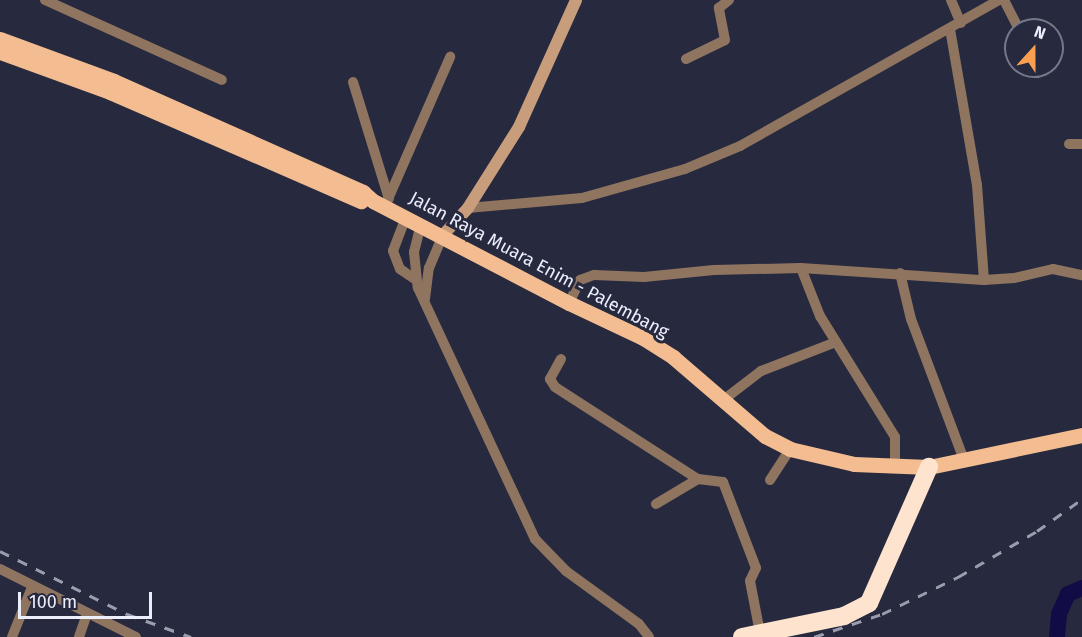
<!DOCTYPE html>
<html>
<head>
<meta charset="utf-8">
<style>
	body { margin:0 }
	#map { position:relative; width:1082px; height:637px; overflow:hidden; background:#272a3e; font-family:"Fira Sans",sans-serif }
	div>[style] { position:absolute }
	.river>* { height:16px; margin:-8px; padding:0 8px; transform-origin:8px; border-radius:8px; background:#110c45 }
	.street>* { height:10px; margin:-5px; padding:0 5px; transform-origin:5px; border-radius:5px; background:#8f7460 }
	.secondary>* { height:12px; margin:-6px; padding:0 6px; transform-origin:6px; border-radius:6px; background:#c89d7c }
	.primary>* { height:15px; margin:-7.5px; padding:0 7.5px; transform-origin:7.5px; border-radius:7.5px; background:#f4bd91 }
	.highway>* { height:18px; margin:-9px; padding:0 9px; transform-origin:9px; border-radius:9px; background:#fee3cf }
	.rail>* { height:3px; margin-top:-1.5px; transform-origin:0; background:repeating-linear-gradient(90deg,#9a9dad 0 10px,transparent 0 20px) }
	span { translate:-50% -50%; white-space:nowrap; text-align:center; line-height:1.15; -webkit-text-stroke:6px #272a3e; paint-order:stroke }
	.street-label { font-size:18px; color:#eceefc }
	.north { position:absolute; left:1004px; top:18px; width:60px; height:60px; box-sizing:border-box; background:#272a3e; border:2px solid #76788a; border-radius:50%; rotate:21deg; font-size:16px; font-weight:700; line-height:24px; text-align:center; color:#eceefc }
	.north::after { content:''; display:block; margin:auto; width:21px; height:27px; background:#fa9f4f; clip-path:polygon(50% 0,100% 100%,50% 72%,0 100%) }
	.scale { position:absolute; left:18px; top:592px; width:134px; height:27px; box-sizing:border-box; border:3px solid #eceefc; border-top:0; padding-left:8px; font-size:18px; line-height:21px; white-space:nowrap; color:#eceefc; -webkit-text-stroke:4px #272a3e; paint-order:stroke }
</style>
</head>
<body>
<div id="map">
	<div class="river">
		<i style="left:1057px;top:637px;width:23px;rotate:-85deg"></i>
		<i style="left:1059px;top:614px;width:22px;rotate:-66deg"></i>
		<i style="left:1068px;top:594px;width:15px;rotate:-23deg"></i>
	</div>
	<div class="street">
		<i style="left:45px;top:0;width:194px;rotate:24.3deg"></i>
		<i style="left:951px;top:0;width:25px;rotate:67deg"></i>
		<i style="left:1004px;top:0;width:34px;rotate:63deg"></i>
		<i style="left:950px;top:29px;width:158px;rotate:80.2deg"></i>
		<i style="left:977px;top:185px;width:95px;rotate:85.8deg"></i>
		<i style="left:686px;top:59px;width:43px;rotate:-26deg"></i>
		<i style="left:725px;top:40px;width:33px;rotate:-101deg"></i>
		<i style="left:719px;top:8px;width:13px;rotate:-39deg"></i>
		<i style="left:353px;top:82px;width:122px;rotate:72.9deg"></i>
		<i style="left:1069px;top:144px;width:13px"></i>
		<i style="left:385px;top:206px;width:163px;rotate:-66.4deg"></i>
		<i style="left:468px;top:208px;width:114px;rotate:-5deg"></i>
		<i style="left:582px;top:198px;width:107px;rotate:-15.7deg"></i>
		<i style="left:685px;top:169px;width:60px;rotate:-22.7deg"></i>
		<i style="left:740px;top:146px;width:297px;rotate:-29.4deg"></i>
		<i style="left:406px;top:217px;width:36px;rotate:111deg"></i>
		<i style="left:393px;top:251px;width:19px;rotate:69deg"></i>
		<i style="left:400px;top:269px;width:18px;rotate:34deg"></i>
		<i style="left:421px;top:224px;width:29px;rotate:104deg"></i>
		<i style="left:414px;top:252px;width:36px;rotate:84deg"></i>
		<i style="left:418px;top:288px;width:277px;rotate:65deg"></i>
		<i style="left:535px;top:539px;width:45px;rotate:45.9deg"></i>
		<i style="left:566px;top:571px;width:90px;rotate:36deg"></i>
		<i style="left:639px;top:624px;width:16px;rotate:52deg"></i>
		<i style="left:801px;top:268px;width:52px;rotate:68.4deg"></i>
		<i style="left:820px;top:316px;width:142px;rotate:58.2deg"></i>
		<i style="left:895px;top:437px;width:31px;rotate:90deg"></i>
		<i style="left:900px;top:273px;width:47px;rotate:76.6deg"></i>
		<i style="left:911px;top:319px;width:151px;rotate:69.4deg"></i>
		<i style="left:425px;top:299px;width:31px;rotate:-83deg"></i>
		<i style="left:429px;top:268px;width:36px;rotate:-67deg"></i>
		<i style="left:569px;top:303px;width:25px;rotate:-64deg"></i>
		<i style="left:580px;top:280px;width:15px;rotate:-20deg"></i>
		<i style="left:594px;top:275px;width:50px;rotate:2.3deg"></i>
		<i style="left:644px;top:277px;width:70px;rotate:-5.7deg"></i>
		<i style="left:714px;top:270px;width:87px;rotate:-1.3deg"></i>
		<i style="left:801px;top:268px;width:183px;rotate:3.8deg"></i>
		<i style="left:984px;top:280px;width:30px;rotate:-4deg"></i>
		<i style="left:1014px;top:278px;width:40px;rotate:-13deg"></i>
		<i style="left:1053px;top:269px;width:30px;rotate:12deg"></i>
		<i style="left:561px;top:359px;width:23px;rotate:119deg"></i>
		<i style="left:550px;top:379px;width:9px;rotate:58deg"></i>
		<i style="left:555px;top:387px;width:170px;rotate:32.8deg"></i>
		<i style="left:698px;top:479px;width:25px;rotate:7deg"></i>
		<i style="left:723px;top:482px;width:92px;rotate:69deg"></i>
		<i style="left:756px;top:568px;width:14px;rotate:115deg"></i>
		<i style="left:750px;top:581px;width:53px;rotate:79.1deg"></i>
		<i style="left:722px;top:401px;width:49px;rotate:-37.6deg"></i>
		<i style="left:761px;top:371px;width:80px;rotate:-21.1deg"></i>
		<i style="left:770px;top:480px;width:37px;rotate:-57deg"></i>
		<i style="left:656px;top:504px;width:49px;rotate:-30.8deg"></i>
		<i style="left:0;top:569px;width:152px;rotate:26.6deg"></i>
		<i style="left:12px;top:637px;width:54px;rotate:-68.2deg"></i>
		<i style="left:79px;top:637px;width:24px;rotate:-71deg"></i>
	</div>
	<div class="secondary">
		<i style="left:443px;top:235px;width:37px;rotate:-47deg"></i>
		<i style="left:468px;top:208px;width:96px;rotate:-57.8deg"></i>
		<i style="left:519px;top:127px;width:139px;rotate:-65.8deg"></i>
	</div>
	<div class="primary">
		<i style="left:0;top:39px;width:121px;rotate:20.2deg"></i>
		<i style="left:114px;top:81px;width:273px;rotate:24deg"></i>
		<i style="left:363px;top:192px;width:13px;rotate:42deg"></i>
		<i style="left:373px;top:201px;width:221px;rotate:27.5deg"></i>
		<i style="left:569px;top:303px;width:82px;rotate:25.3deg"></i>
		<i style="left:643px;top:338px;width:36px;rotate:32deg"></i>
		<i style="left:673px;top:357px;width:121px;rotate:40.7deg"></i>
		<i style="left:765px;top:436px;width:28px;rotate:27deg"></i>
		<i style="left:790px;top:449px;width:66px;rotate:13.2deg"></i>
		<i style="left:854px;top:464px;width:75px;rotate:2.3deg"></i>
		<i style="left:929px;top:467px;width:156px;rotate:-11.8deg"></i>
		<i style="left:0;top:52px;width:117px;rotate:20deg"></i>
		<i style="left:110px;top:92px;width:274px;rotate:23.5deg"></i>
	</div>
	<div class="highway">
		<i style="left:742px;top:637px;width:104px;rotate:-11.6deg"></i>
		<i style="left:844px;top:616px;width:28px;rotate:-27deg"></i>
		<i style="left:869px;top:603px;width:149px;rotate:-66.2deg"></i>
	</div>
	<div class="rail">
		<i style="left:0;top:551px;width:142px;rotate:26.4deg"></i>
		<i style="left:127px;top:614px;width:68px;rotate:19.8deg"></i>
		<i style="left:814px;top:637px;width:72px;rotate:-18.7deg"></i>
		<i style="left:882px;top:614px;width:85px;rotate:-26deg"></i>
		<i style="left:958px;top:577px;width:91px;rotate:-30.2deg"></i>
		<i style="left:1037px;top:531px;width:55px;rotate:-35.4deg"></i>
	</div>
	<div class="street-label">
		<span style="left:539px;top:265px;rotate:28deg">Jalan Raya Muara Enim - Palembang</span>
	</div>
	<div class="north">N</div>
	<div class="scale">100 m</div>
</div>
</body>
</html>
